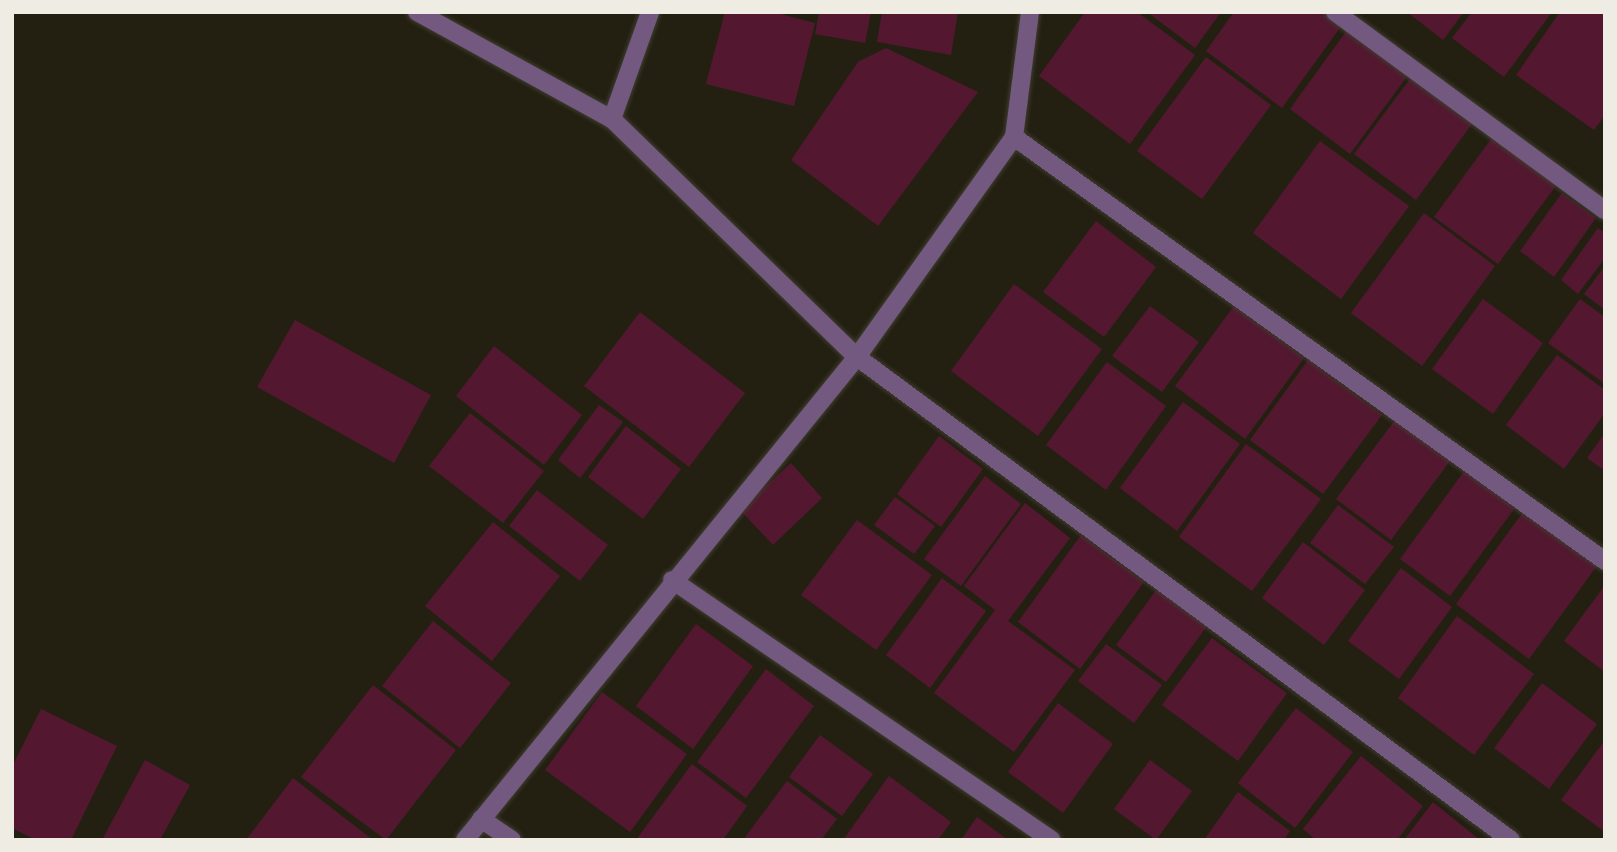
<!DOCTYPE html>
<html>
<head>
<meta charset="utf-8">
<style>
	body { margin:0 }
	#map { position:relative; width:1617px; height:852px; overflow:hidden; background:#232012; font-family:"Golos Text",sans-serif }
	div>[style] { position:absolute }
	.building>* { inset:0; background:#531830 }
	.roads { filter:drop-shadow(0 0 2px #3f3d2f) drop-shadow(0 0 2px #3f3d2f) }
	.minor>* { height:18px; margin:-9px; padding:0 9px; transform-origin:9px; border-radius:9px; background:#735980 }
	span { translate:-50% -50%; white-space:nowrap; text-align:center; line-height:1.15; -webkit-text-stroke:7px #232012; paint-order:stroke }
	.frame { position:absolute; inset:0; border:14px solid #eeece3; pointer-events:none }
</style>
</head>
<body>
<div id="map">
	<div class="building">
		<i style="clip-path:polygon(725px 12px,773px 12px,815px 23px,794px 106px,706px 84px)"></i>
		<i style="clip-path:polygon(819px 12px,871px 12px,865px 43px,815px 34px)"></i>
		<i style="clip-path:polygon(882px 12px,958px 12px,951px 55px,877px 42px)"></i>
		<i style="clip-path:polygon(1085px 12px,1137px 12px,1195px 55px,1130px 144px,1039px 76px)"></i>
		<i style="clip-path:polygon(1147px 12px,1221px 12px,1195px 48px)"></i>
		<i style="clip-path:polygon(1234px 12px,1325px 12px,1342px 25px,1282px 108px,1206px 51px)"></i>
		<i style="clip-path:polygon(1407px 12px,1464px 12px,1443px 40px)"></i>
		<i style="clip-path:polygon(1472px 12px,1552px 12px,1504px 77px,1452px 38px)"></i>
		<i style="clip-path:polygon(1560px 12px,1605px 12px,1605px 115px,1594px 130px,1516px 75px)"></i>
		<i style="clip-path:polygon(1347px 30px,1408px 75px,1350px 154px,1290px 109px)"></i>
		<i style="clip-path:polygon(886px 48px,978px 92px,878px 226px,791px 160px,858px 62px)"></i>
		<i style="clip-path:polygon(1206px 57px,1271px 105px,1202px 199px,1137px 151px)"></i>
		<i style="clip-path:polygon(1410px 79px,1472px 124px,1416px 200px,1354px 154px)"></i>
		<i style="clip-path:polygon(1494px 135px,1558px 183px,1498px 264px,1434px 217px)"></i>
		<i style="clip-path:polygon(1320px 141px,1409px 206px,1341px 299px,1253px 233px)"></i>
		<i style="clip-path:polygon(1562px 193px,1596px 218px,1554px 277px,1520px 251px)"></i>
		<i style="clip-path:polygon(1424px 213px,1495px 266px,1422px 366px,1351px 313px)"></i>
		<i style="clip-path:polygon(1096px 221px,1156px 267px,1104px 337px,1043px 292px)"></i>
		<i style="clip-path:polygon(1598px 228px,1605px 233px,1605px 258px,1578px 294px,1561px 280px)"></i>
		<i style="clip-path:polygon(1605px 266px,1605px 310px,1584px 294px)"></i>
		<i style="clip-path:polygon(1014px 284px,1102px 349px,1038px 436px,951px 371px)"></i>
		<i style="clip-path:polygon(1483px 299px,1543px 343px,1493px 414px,1432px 369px)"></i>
		<i style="clip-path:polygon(1580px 299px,1605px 317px,1605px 384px,1548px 343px)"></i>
		<i style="clip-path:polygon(1150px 306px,1199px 342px,1162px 392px,1112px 356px)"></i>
		<i style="clip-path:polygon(1234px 306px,1304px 358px,1245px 439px,1175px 386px)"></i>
		<i style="clip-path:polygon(640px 312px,745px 393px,689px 467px,584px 386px)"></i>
		<i style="clip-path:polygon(295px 320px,431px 395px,394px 463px,257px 387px)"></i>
		<i style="clip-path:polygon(494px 346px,582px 415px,544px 465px,456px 396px)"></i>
		<i style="clip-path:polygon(1557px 355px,1605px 390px,1605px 413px,1564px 469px,1506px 425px)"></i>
		<i style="clip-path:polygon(1308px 360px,1382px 415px,1323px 494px,1250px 440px)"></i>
		<i style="clip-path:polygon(1107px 362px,1166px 406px,1106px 490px,1046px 445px)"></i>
		<i style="clip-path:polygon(1183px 402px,1240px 444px,1177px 531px,1120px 488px)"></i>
		<i style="clip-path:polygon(599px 405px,623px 422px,580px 478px,558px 460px)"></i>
		<i style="clip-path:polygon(470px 413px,544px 471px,503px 523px,429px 466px)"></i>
		<i style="clip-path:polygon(1395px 420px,1450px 461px,1391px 540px,1336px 499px)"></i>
		<i style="clip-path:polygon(626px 426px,681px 469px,643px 519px,588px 477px)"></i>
		<i style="clip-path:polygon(1605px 433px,1605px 471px,1587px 458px)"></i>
		<i style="clip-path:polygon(939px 436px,983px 469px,941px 527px,897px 494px)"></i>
		<i style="clip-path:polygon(1246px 444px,1321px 499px,1252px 591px,1179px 537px)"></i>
		<i style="clip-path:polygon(791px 463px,822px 498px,773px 545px,740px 510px)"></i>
		<i style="clip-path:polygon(1465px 470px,1515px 508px,1450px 596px,1400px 559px)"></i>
		<i style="clip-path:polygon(985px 476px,1021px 504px,961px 586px,924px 559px)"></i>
		<i style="clip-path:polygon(537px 490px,608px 545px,580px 581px,509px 526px)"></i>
		<i style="clip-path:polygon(895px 497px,935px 526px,914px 554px,874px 525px)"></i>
		<i style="clip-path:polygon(1025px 503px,1070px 538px,1008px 621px,1075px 670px,1014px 752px,934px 693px,995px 610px,964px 586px)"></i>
		<i style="clip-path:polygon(1338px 505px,1394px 547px,1365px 584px,1310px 543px)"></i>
		<i style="clip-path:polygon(1526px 508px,1599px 563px,1529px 659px,1456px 604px)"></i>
		<i style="clip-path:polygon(857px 520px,932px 575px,876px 650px,801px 595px)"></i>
		<i style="clip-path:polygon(493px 522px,560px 576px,492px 661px,425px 606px)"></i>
		<i style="clip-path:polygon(1081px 535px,1144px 582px,1080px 669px,1018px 622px)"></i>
		<i style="clip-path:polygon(1303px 542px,1365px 590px,1324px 645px,1262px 598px)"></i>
		<i style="clip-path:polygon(1401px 568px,1452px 607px,1399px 679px,1348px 641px)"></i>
		<i style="clip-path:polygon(942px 578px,986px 611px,930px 688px,886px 655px)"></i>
		<i style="clip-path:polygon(1605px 585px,1605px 672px,1564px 641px)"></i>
		<i style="clip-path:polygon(1157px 589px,1207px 626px,1166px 682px,1116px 645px)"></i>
		<i style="clip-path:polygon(1457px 616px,1534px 674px,1474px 755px,1398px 698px)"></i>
		<i style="clip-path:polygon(433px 621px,511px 683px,460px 748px,382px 686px)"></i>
		<i style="clip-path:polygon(696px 624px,753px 666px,693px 749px,636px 706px)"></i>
		<i style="clip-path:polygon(1212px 638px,1287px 693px,1238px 761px,1162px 705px)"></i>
		<i style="clip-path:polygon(1106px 644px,1162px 685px,1134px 723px,1078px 681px)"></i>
		<i style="clip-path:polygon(766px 669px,814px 706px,746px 798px,697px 762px)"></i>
		<i style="clip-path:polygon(1542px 683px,1597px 724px,1549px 789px,1494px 748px)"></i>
		<i style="clip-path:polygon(373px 685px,456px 750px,386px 840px,301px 777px)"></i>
		<i style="clip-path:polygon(602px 692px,687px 754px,630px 832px,545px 770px)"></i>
		<i style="clip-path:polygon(1058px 703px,1113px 744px,1063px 813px,1008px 772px)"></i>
		<i style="clip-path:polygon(1296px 708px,1353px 752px,1295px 828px,1238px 783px)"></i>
		<i style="clip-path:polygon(41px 709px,117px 746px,71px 840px,36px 840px,12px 828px,12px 767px)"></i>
		<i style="clip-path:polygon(820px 735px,873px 774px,842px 816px,789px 777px)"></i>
		<i style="clip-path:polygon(1605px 740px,1605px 832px,1561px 800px)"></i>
		<i style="clip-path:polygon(1361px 756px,1423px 806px,1397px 840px,1316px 840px,1303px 829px)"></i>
		<i style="clip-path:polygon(145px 760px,190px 785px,160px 840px,102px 840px)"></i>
		<i style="clip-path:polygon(1150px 760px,1192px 791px,1156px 840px,1114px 809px)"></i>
		<i style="clip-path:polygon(692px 764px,747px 806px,723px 840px,636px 840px)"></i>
		<i style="clip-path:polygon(889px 776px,951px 822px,938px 840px,843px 840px)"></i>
		<i style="clip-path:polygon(293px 778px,373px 840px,246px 840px)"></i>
		<i style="clip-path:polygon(787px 781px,837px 819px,821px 840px,743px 840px)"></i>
		<i style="clip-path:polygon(1238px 792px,1290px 831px,1284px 840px,1204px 840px)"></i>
		<i style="clip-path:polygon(1433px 802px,1480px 840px,1404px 840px)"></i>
		<i style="clip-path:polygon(977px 817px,1008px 840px,961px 840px)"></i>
	</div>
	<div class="roads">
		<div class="minor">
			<i style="left:417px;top:12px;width:222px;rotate:28.8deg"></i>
			<i style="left:612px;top:119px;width:342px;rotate:44.2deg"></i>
			<i style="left:857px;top:357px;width:813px;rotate:36.45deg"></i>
			<i style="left:1335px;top:12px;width:335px;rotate:36.3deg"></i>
			<i style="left:612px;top:119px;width:114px;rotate:-70.4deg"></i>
			<i style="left:1014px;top:137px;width:727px;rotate:35.66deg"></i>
			<i style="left:672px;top:580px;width:460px;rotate:34.4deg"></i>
			<i style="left:481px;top:819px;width:37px;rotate:34deg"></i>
			<i style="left:465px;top:840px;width:622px;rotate:-50.94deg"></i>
			<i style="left:857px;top:357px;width:270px;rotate:-54.5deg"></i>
			<i style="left:1014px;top:137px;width:126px;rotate:-82.7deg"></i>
		</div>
	</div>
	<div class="frame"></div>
</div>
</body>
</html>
